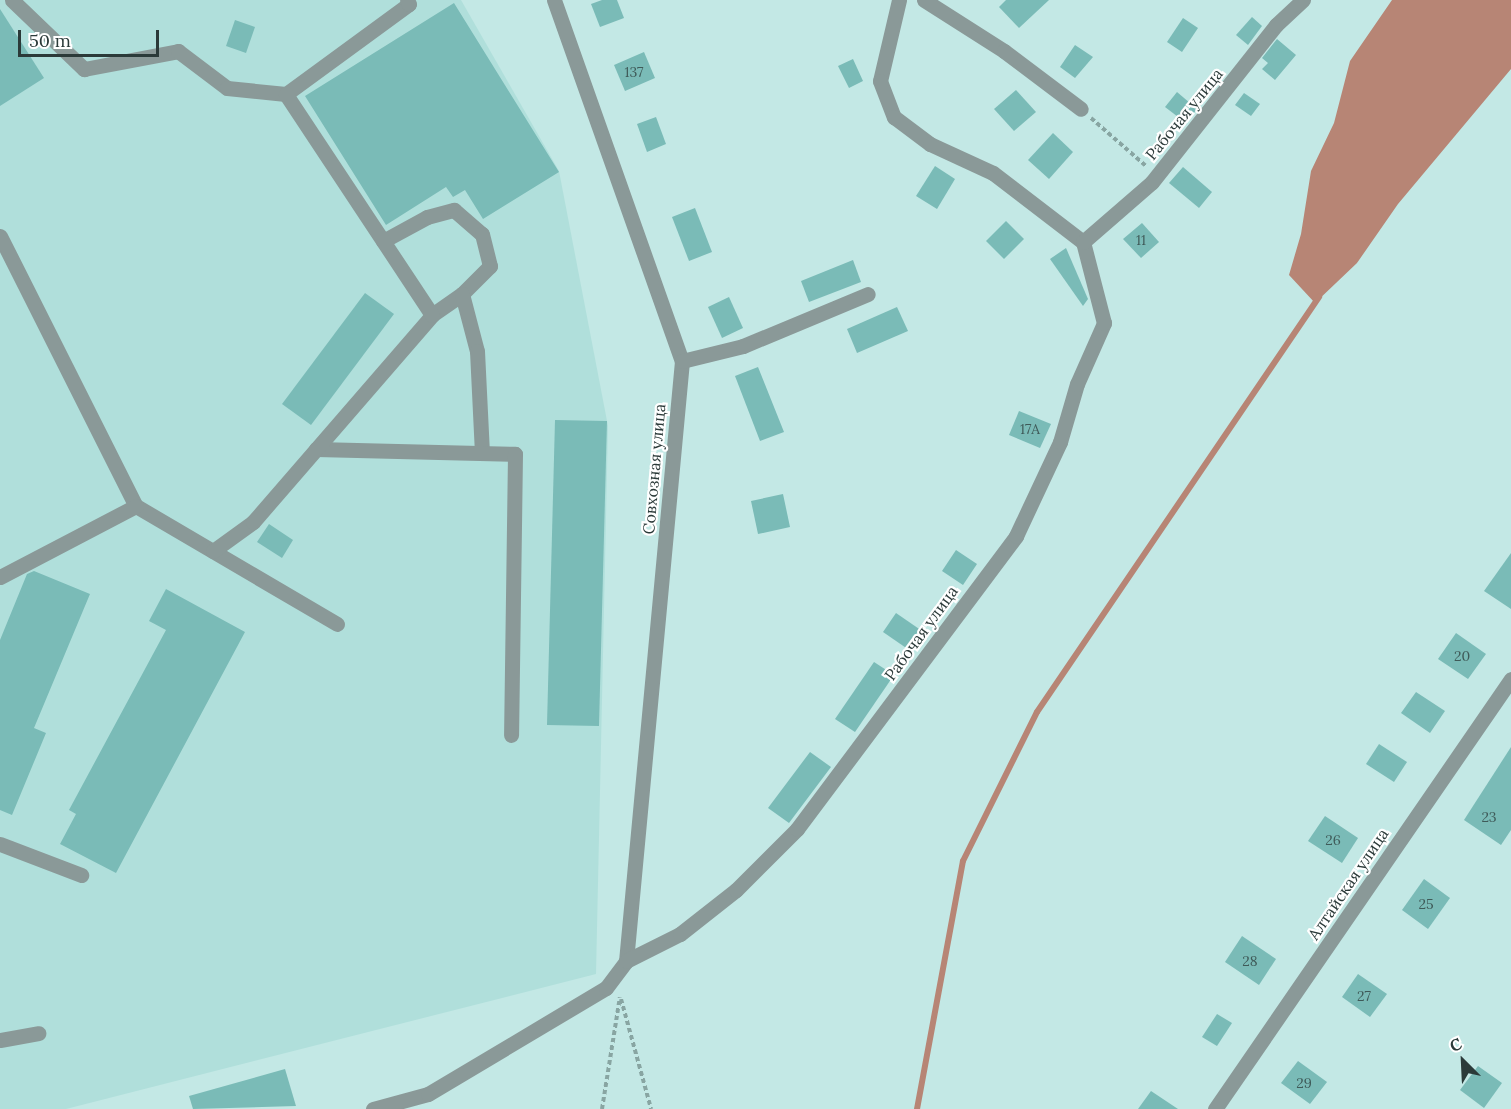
<!DOCTYPE html>
<html>
<head>
<meta charset="utf-8">
<style>
	body { margin:0 }
	#map { position:relative; width:1511px; height:1109px; overflow:hidden; background:#c3e8e5; font-family:Lora,serif }
	div>[style] { position:absolute }
	.built>* { inset:0; background:#b0dfdb }
	.water>* { inset:0; background:#b78575 }
	.stream>* { height:6px; margin:-3px; padding:0 3px; transform-origin:3px; border-radius:3px; background:#b78575 }
	.building>* { inset:0; background:#7abbb7 }
	.path>* { height:4px; margin-top:-2px; transform-origin:0; background:repeating-linear-gradient(90deg,#88a5a2 0 4.5px,transparent 0 7.5px) }
	.minor>* { height:15px; margin:-7.5px; padding:0 7.5px; transform-origin:7.5px; border-radius:7.5px; background:#8a9998 }
	span { translate:-50% -50%; white-space:nowrap; text-align:center; line-height:1.15; -webkit-text-stroke:4.5px #fff; paint-order:stroke }
	.number-label { font-size:14px; color:#3f5a58 }
	.number-label span { -webkit-text-stroke-width:0 }
	.street-label { font-size:16px; color:#2b3a39 }
	.north { position:absolute; left:1433px; top:1031px; width:60px; height:60px; -webkit-text-stroke:4px #fff; paint-order:stroke; rotate:336deg; font-size:16px; font-weight:700; line-height:24px; text-align:center; color:#2b3a39 }
	.north::after { content:''; display:block; margin:auto; width:21px; height:27px; background:#2b3a39; clip-path:polygon(50% 0,100% 100%,50% 72%,0 100%) }
	.scale { position:absolute; left:18px; top:30px; width:141px; height:27px; box-sizing:border-box; border:3px solid #2b3a39; border-top:0; padding-left:8px; font-size:18px; line-height:21px; white-space:nowrap; color:#2b3a39; -webkit-text-stroke:4px #fff; paint-order:stroke }
</style>
</head>
<body>
<div id="map">
	<div class="built">
		<i style="clip-path:polygon(0 0,461px 0,559px 171px,608px 426px,596px 974px,66px 1109px,0 1109px)"></i>
	</div>
	<div class="water">
		<i style="clip-path:polygon(1392px 0,1511px 0,1511px 69px,1398px 204px,1357px 263px,1315px 303px,1289px 275px,1301px 234px,1311px 171px,1334px 123px,1350px 61px)"></i>
	</div>
	<div class="stream">
		<i style="left:917px;top:1109px;width:252px;rotate:-79.5deg"></i>
		<i style="left:963px;top:861px;width:166px;rotate:-63.6deg"></i>
		<i style="left:1037px;top:712px;width:502px;rotate:-55.8deg"></i>
	</div>
	<div class="building">
		<i style="clip-path:polygon(602px 0,617px 0,624px 18px,600px 27px,591px 4px)"></i>
		<i style="clip-path:polygon(1006px 0,1049px 0,1019px 28px,999px 7px)"></i>
		<i style="clip-path:polygon(454px 3px,559px 172px,483px 219px,465px 190px,453px 197px,446px 187px,386px 225px,305px 96px)"></i>
		<i style="clip-path:polygon(0 9px,44px 78px,0 106px)"></i>
		<i style="clip-path:polygon(1252px 17px,1262px 26px,1248px 45px,1236px 35px)"></i>
		<i style="clip-path:polygon(1183px 18px,1198px 28px,1182px 52px,1167px 42px)"></i>
		<i style="clip-path:polygon(235px 20px,255px 27px,246px 53px,226px 46px)"></i>
		<i style="clip-path:polygon(1277px 39px,1296px 55px,1275px 80px,1262px 69px,1268px 63px,1262px 58px)"></i>
		<i style="clip-path:polygon(1075px 45px,1093px 57px,1075px 78px,1060px 67px)"></i>
		<i style="clip-path:polygon(644px 52px,655px 78px,625px 91px,614px 65px)"></i>
		<i style="clip-path:polygon(853px 59px,863px 81px,849px 88px,838px 66px)"></i>
		<i style="clip-path:polygon(1016px 90px,1036px 112px,1014px 131px,994px 109px)"></i>
		<i style="clip-path:polygon(1177px 92px,1197px 109px,1186px 123px,1165px 107px)"></i>
		<i style="clip-path:polygon(1244px 93px,1260px 104px,1251px 116px,1235px 105px)"></i>
		<i style="clip-path:polygon(656px 117px,666px 144px,647px 152px,637px 124px)"></i>
		<i style="clip-path:polygon(1053px 133px,1073px 152px,1049px 179px,1028px 160px)"></i>
		<i style="clip-path:polygon(935px 166px,955px 179px,937px 209px,916px 196px)"></i>
		<i style="clip-path:polygon(1183px 167px,1212px 192px,1199px 208px,1169px 183px)"></i>
		<i style="clip-path:polygon(695px 208px,712px 252px,689px 261px,672px 217px)"></i>
		<i style="clip-path:polygon(1006px 221px,1024px 239px,1004px 259px,986px 241px)"></i>
		<i style="clip-path:polygon(1142px 223px,1159px 242px,1141px 258px,1123px 239px)"></i>
		<i style="clip-path:polygon(1066px 248px,1088px 299px,1083px 306px,1050px 259px)"></i>
		<i style="clip-path:polygon(853px 260px,861px 282px,809px 302px,801px 281px)"></i>
		<i style="clip-path:polygon(365px 293px,394px 314px,311px 425px,282px 404px)"></i>
		<i style="clip-path:polygon(729px 297px,743px 328px,722px 338px,708px 307px)"></i>
		<i style="clip-path:polygon(897px 307px,908px 331px,857px 353px,847px 329px)"></i>
		<i style="clip-path:polygon(758px 367px,784px 432px,760px 441px,735px 376px)"></i>
		<i style="clip-path:polygon(1019px 411px,1051px 424px,1040px 448px,1009px 435px)"></i>
		<i style="clip-path:polygon(555px 420px,607px 421px,599px 726px,547px 725px)"></i>
		<i style="clip-path:polygon(783px 494px,790px 527px,758px 534px,751px 501px)"></i>
		<i style="clip-path:polygon(269px 524px,293px 540px,282px 558px,257px 542px)"></i>
		<i style="clip-path:polygon(956px 550px,977px 564px,963px 585px,942px 571px)"></i>
		<i style="clip-path:polygon(1511px 553px,1511px 609px,1484px 591px)"></i>
		<i style="clip-path:polygon(34px 571px,90px 594px,34px 728px,46px 733px,12px 815px,0 810px,0 640px,27px 574px)"></i>
		<i style="clip-path:polygon(166px 589px,245px 632px,116px 873px,60px 844px,76px 814px,69px 810px,166px 630px,149px 621px)"></i>
		<i style="clip-path:polygon(896px 613px,925px 633px,912px 652px,883px 632px)"></i>
		<i style="clip-path:polygon(1456px 633px,1486px 654px,1468px 679px,1438px 659px)"></i>
		<i style="clip-path:polygon(874px 662px,894px 675px,855px 732px,835px 719px)"></i>
		<i style="clip-path:polygon(1416px 692px,1445px 711px,1430px 733px,1401px 713px)"></i>
		<i style="clip-path:polygon(1379px 744px,1407px 762px,1394px 782px,1366px 764px)"></i>
		<i style="clip-path:polygon(1511px 747px,1511px 830px,1501px 845px,1464px 820px)"></i>
		<i style="clip-path:polygon(810px 752px,831px 767px,789px 823px,768px 808px)"></i>
		<i style="clip-path:polygon(1325px 816px,1358px 838px,1342px 863px,1308px 841px)"></i>
		<i style="clip-path:polygon(1424px 879px,1450px 898px,1428px 929px,1402px 910px)"></i>
		<i style="clip-path:polygon(1242px 936px,1276px 959px,1259px 985px,1225px 962px)"></i>
		<i style="clip-path:polygon(1358px 974px,1387px 994px,1370px 1017px,1342px 997px)"></i>
		<i style="clip-path:polygon(1217px 1014px,1232px 1023px,1217px 1046px,1202px 1037px)"></i>
		<i style="clip-path:polygon(1298px 1061px,1327px 1082px,1310px 1104px,1281px 1083px)"></i>
		<i style="clip-path:polygon(1478px 1066px,1502px 1083px,1484px 1108px,1460px 1090px)"></i>
		<i style="clip-path:polygon(285px 1069px,296px 1106px,193px 1109px,189px 1096px)"></i>
		<i style="clip-path:polygon(1151px 1091px,1178px 1109px,1138px 1109px)"></i>
	</div>
	<div class="path">
		<i style="left:1091px;top:118px;width:73px;rotate:41.1deg"></i>
		<i style="left:621px;top:999px;width:114px;rotate:74.7deg"></i>
		<i style="left:602px;top:1109px;width:113px;rotate:-80.9deg"></i>
	</div>
	<div class="minor">
		<i style="left:12px;top:0;width:100px;rotate:43.8deg"></i>
		<i style="left:84px;top:69px;width:96px;rotate:-10.8deg"></i>
		<i style="left:178px;top:51px;width:61px;rotate:37.1deg"></i>
		<i style="left:227px;top:88px;width:59px;rotate:5.8deg"></i>
		<i style="left:286px;top:94px;width:152px;rotate:-36.2deg"></i>
		<i style="left:409px;top:4px;width:4px;rotate:-117deg"></i>
		<i style="left:554px;top:0;width:383px;rotate:70.5deg"></i>
		<i style="left:682px;top:361px;width:603px;rotate:95.33deg"></i>
		<i style="left:899px;top:0;width:83px;rotate:103.2deg"></i>
		<i style="left:880px;top:81px;width:39px;rotate:69deg"></i>
		<i style="left:894px;top:117px;width:45px;rotate:36.9deg"></i>
		<i style="left:930px;top:144px;width:69px;rotate:24.7deg"></i>
		<i style="left:993px;top:173px;width:113px;rotate:37.5deg"></i>
		<i style="left:924px;top:0;width:95px;rotate:32.5deg"></i>
		<i style="left:1004px;top:51px;width:96px;rotate:37deg"></i>
		<i style="left:0;top:236px;width:302px;rotate:63.3deg"></i>
		<i style="left:136px;top:506px;width:233px;rotate:30.4deg"></i>
		<i style="left:383px;top:241px;width:50px;rotate:-28.6deg"></i>
		<i style="left:427px;top:217px;width:28px;rotate:-15deg"></i>
		<i style="left:454px;top:210px;width:37px;rotate:41deg"></i>
		<i style="left:482px;top:234px;width:33px;rotate:76deg"></i>
		<i style="left:490px;top:266px;width:40px;rotate:135deg"></i>
		<i style="left:462px;top:294px;width:37px;rotate:145deg"></i>
		<i style="left:462px;top:294px;width:59px;rotate:75.3deg"></i>
		<i style="left:477px;top:351px;width:102px;rotate:87.2deg"></i>
		<i style="left:682px;top:361px;width:63px;rotate:-13.8deg"></i>
		<i style="left:743px;top:346px;width:135px;rotate:-22.6deg"></i>
		<i style="left:316px;top:449px;width:199px;rotate:1.4deg"></i>
		<i style="left:515px;top:454px;width:281px;rotate:90.8deg"></i>
		<i style="left:213px;top:551px;width:49px;rotate:-35.9deg"></i>
		<i style="left:253px;top:522px;width:274px;rotate:-49.1deg"></i>
		<i style="left:432px;top:315px;width:265px;rotate:-123.5deg"></i>
		<i style="left:0;top:577px;width:153px;rotate:-27.6deg"></i>
		<i style="left:0;top:844px;width:87px;rotate:20.9deg"></i>
		<i style="left:0;top:1040px;width:39px;rotate:-10deg"></i>
		<i style="left:373px;top:1109px;width:57px;rotate:-15.3deg"></i>
		<i style="left:428px;top:1094px;width:207px;rotate:-30.8deg"></i>
		<i style="left:606px;top:988px;width:34px;rotate:-53deg"></i>
		<i style="left:626px;top:961px;width:60px;rotate:-26.6deg"></i>
		<i style="left:680px;top:934px;width:71px;rotate:-38.2deg"></i>
		<i style="left:736px;top:890px;width:86px;rotate:-45deg"></i>
		<i style="left:797px;top:829px;width:366px;rotate:-53.2deg"></i>
		<i style="left:1016px;top:536px;width:104px;rotate:-64.9deg"></i>
		<i style="left:1060px;top:442px;width:60px;rotate:-73.7deg"></i>
		<i style="left:1077px;top:384px;width:67px;rotate:-66.1deg"></i>
		<i style="left:1104px;top:323px;width:84px;rotate:-104.5deg"></i>
		<i style="left:1083px;top:242px;width:91px;rotate:-41deg"></i>
		<i style="left:1152px;top:182px;width:200px;rotate:-51.7deg"></i>
		<i style="left:1276px;top:25px;width:37px;rotate:-43deg"></i>
		<i style="left:1215px;top:1109px;width:522px;rotate:-55.46deg"></i>
	</div>
	<div class="number-label">
		<span style="left:634px;top:72px">137</span>
		<span style="left:1141px;top:240px">11</span>
		<span style="left:1030px;top:429px">17А</span>
		<span style="left:1462px;top:656px">20</span>
		<span style="left:1489px;top:817px">23</span>
		<span style="left:1333px;top:840px">26</span>
		<span style="left:1426px;top:904px">25</span>
		<span style="left:1250px;top:961px">28</span>
		<span style="left:1364px;top:996px">27</span>
		<span style="left:1304px;top:1083px">29</span>
	</div>
	<div class="street-label">
		<span style="left:1184px;top:114px;rotate:-51deg">Рабочая улица</span>
		<span style="left:654px;top:469px;rotate:-85deg">Совхозная улица</span>
		<span style="left:921px;top:633px;rotate:-54deg">Рабочая улица</span>
		<span style="left:1348px;top:884px;rotate:-56deg">Алтайская улица</span>
	</div>
	<div class="north">С</div>
	<div class="scale">50 m</div>
</div>
</body>
</html>
